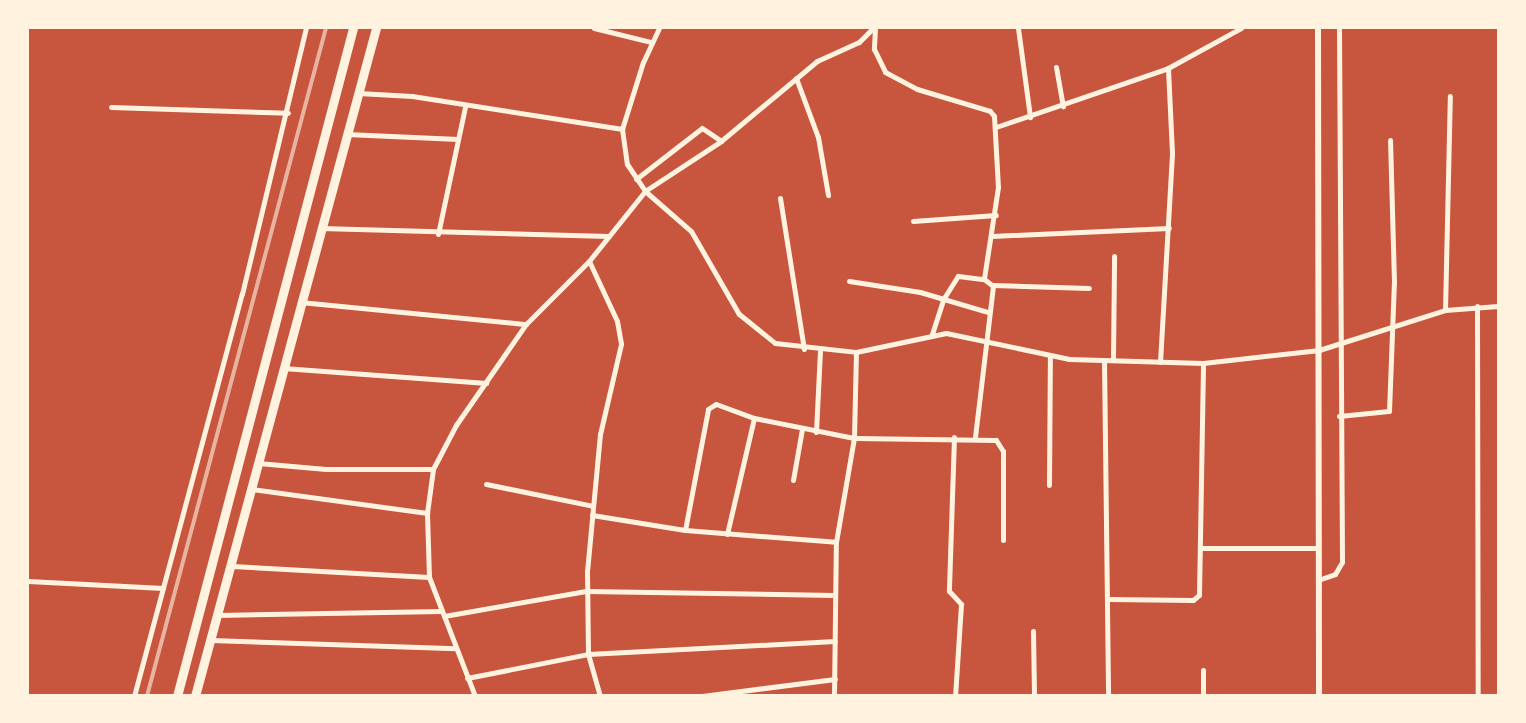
<!DOCTYPE html>
<html>
<head>
<meta charset="utf-8">
<style>
	body { margin:0 }
	#map { position:relative; width:1526px; height:723px; overflow:hidden; background:#c8553d; font-family:Figtree,sans-serif }
	div>[style] { position:absolute }
	.minor>* { height:5px; margin:-2.5px; padding:0 2.5px; transform-origin:2.5px; border-radius:2.5px; background:#fff3e0 }
	.tertiary>* { height:6px; margin:-3px; padding:0 3px; transform-origin:3px; border-radius:3px; background:#fff3e0 }
	.trunk>* { height:9px; margin:-4.5px; padding:0 4.5px; transform-origin:4.5px; border-radius:4.5px; background:#fff3e0 }
	.rail>* { height:4px; margin:-2px; padding:0 2px; transform-origin:2px; border-radius:2px; background:#e9b49f }
	span { translate:-50% -50%; white-space:nowrap; text-align:center; line-height:1.15; -webkit-text-stroke:4px #fff3e0; paint-order:stroke }
	.frame { position:absolute; inset:0; border:29px solid #fff3e0; pointer-events:none }
</style>
</head>
<body>
<div id="map">
	<div class="minor">
		<i style="left:594px;top:28px;width:59px;rotate:13.8deg"></i>
		<i style="left:659px;top:28px;width:38px;rotate:115deg"></i>
		<i style="left:643px;top:62px;width:70px;rotate:107.4deg"></i>
		<i style="left:622px;top:129px;width:35px;rotate:82deg"></i>
		<i style="left:627px;top:164px;width:32px;rotate:56deg"></i>
		<i style="left:645px;top:191px;width:61px;rotate:41deg"></i>
		<i style="left:691px;top:231px;width:96px;rotate:60deg"></i>
		<i style="left:739px;top:314px;width:46px;rotate:38.9deg"></i>
		<i style="left:775px;top:343px;width:81px;rotate:6.3deg"></i>
		<i style="left:856px;top:352px;width:92px;rotate:-11.9deg"></i>
		<i style="left:946px;top:333px;width:126px;rotate:11.9deg"></i>
		<i style="left:1069px;top:359px;width:134px;rotate:1.7deg"></i>
		<i style="left:1203px;top:363px;width:117px;rotate:-6.4deg"></i>
		<i style="left:1319px;top:350px;width:132px;rotate:-17.6deg"></i>
		<i style="left:1445px;top:310px;width:53px;rotate:-4.3deg"></i>
		<i style="left:875px;top:28px;width:21px;rotate:93deg"></i>
		<i style="left:874px;top:49px;width:25px;rotate:64deg"></i>
		<i style="left:885px;top:72px;width:36px;rotate:28deg"></i>
		<i style="left:917px;top:89px;width:76px;rotate:16.8deg"></i>
		<i style="left:990px;top:111px;width:6px;rotate:51deg"></i>
		<i style="left:994px;top:116px;width:71px;rotate:86.8deg"></i>
		<i style="left:998px;top:187px;width:93px;rotate:98.7deg"></i>
		<i style="left:984px;top:279px;width:11px;rotate:38deg"></i>
		<i style="left:993px;top:286px;width:153px;rotate:96.8deg"></i>
		<i style="left:1018px;top:28px;width:90px;rotate:82.3deg"></i>
		<i style="left:1056px;top:67px;width:40px;rotate:80deg"></i>
		<i style="left:796px;top:78px;width:63px;rotate:69.6deg"></i>
		<i style="left:818px;top:137px;width:59px;rotate:80.2deg"></i>
		<i style="left:358px;top:93px;width:54px;rotate:3.2deg"></i>
		<i style="left:412px;top:96px;width:213px;rotate:8.9deg"></i>
		<i style="left:111px;top:107px;width:177px;rotate:1.9deg"></i>
		<i style="left:996px;top:127px;width:182px;rotate:-18.9deg"></i>
		<i style="left:1168px;top:68px;width:83px;rotate:-28.7deg"></i>
		<i style="left:346px;top:134px;width:112px;rotate:2.6deg"></i>
		<i style="left:636px;top:179px;width:83px;rotate:-37.7deg"></i>
		<i style="left:702px;top:128px;width:23px;rotate:34deg"></i>
		<i style="left:780px;top:198px;width:153px;rotate:81deg"></i>
		<i style="left:913px;top:221px;width:83px;rotate:-4.1deg"></i>
		<i style="left:320px;top:228px;width:289px;rotate:1.6deg"></i>
		<i style="left:438px;top:234px;width:130px;rotate:-78deg"></i>
		<i style="left:992px;top:236px;width:177px;rotate:-2.6deg"></i>
		<i style="left:589px;top:261px;width:66px;rotate:65deg"></i>
		<i style="left:617px;top:321px;width:23px;rotate:80deg"></i>
		<i style="left:621px;top:344px;width:92px;rotate:103.1deg"></i>
		<i style="left:600px;top:434px;width:138px;rotate:95.4deg"></i>
		<i style="left:587px;top:571px;width:83px;rotate:89.3deg"></i>
		<i style="left:588px;top:654px;width:44px;rotate:74.1deg"></i>
		<i style="left:849px;top:281px;width:72px;rotate:8.8deg"></i>
		<i style="left:920px;top:292px;width:71px;rotate:16.4deg"></i>
		<i style="left:993px;top:285px;width:96px;rotate:1.8deg"></i>
		<i style="left:300px;top:302px;width:227px;rotate:5.6deg"></i>
		<i style="left:1477px;top:306px;width:390px;rotate:89.9deg"></i>
		<i style="left:1445px;top:310px;width:214px;rotate:-88.7deg"></i>
		<i style="left:932px;top:334px;width:38px;rotate:-72deg"></i>
		<i style="left:944px;top:298px;width:26px;rotate:-58deg"></i>
		<i style="left:958px;top:276px;width:26px;rotate:7deg"></i>
		<i style="left:1104px;top:360px;width:336px;rotate:89.3deg"></i>
		<i style="left:1113px;top:360px;width:104px;rotate:-89.4deg"></i>
		<i style="left:1160px;top:362px;width:209px;rotate:-86.7deg"></i>
		<i style="left:1172px;top:153px;width:85px;rotate:-92.7deg"></i>
		<i style="left:283px;top:368px;width:204px;rotate:4.2deg"></i>
		<i style="left:1339px;top:416px;width:50px;rotate:-5.7deg"></i>
		<i style="left:1389px;top:411px;width:129px;rotate:-87.8deg"></i>
		<i style="left:1394px;top:282px;width:142px;rotate:-91.6deg"></i>
		<i style="left:816px;top:432px;width:81px;rotate:-87.2deg"></i>
		<i style="left:954px;top:437px;width:154px;rotate:91.9deg"></i>
		<i style="left:949px;top:591px;width:18px;rotate:47deg"></i>
		<i style="left:961px;top:604px;width:92px;rotate:93.7deg"></i>
		<i style="left:258px;top:463px;width:68px;rotate:5deg"></i>
		<i style="left:326px;top:469px;width:107px"></i>
		<i style="left:793px;top:480px;width:52px;rotate:-80deg"></i>
		<i style="left:486px;top:484px;width:109px;rotate:11.6deg"></i>
		<i style="left:1049px;top:485px;width:129px;rotate:-89.6deg"></i>
		<i style="left:252px;top:489px;width:177px;rotate:7.8deg"></i>
		<i style="left:592px;top:515px;width:94px;rotate:9.2deg"></i>
		<i style="left:685px;top:530px;width:151px;rotate:4.5deg"></i>
		<i style="left:685px;top:530px;width:123px;rotate:-79.2deg"></i>
		<i style="left:708px;top:409px;width:9px;rotate:-32deg"></i>
		<i style="left:716px;top:404px;width:40px;rotate:20.2deg"></i>
		<i style="left:754px;top:418px;width:102px;rotate:11.3deg"></i>
		<i style="left:854px;top:438px;width:142px;rotate:0.8deg"></i>
		<i style="left:996px;top:440px;width:13px;rotate:58deg"></i>
		<i style="left:1003px;top:451px;width:89px;rotate:90deg"></i>
		<i style="left:727px;top:534px;width:119px;rotate:-76.9deg"></i>
		<i style="left:1201px;top:548px;width:116px"></i>
		<i style="left:232px;top:566px;width:197px;rotate:3.2deg"></i>
		<i style="left:429px;top:577px;width:64px;rotate:-91.8deg"></i>
		<i style="left:427px;top:513px;width:44px;rotate:-82.2deg"></i>
		<i style="left:433px;top:469px;width:50px;rotate:-62.4deg"></i>
		<i style="left:456px;top:425px;width:123px;rotate:-55.3deg"></i>
		<i style="left:526px;top:324px;width:89px;rotate:-45deg"></i>
		<i style="left:589px;top:261px;width:90px;rotate:-51.3deg"></i>
		<i style="left:645px;top:191px;width:91px;rotate:-33.3deg"></i>
		<i style="left:721px;top:141px;width:125px;rotate:-39.8deg"></i>
		<i style="left:817px;top:61px;width:46px;rotate:-24.3deg"></i>
		<i style="left:859px;top:42px;width:20px;rotate:-45deg"></i>
		<i style="left:429px;top:577px;width:128px;rotate:68.9deg"></i>
		<i style="left:1318px;top:580px;width:18px;rotate:-19deg"></i>
		<i style="left:1335px;top:574px;width:14px;rotate:-60deg"></i>
		<i style="left:1342px;top:562px;width:534px;rotate:-90.32deg"></i>
		<i style="left:28px;top:581px;width:135px;rotate:3deg"></i>
		<i style="left:1108px;top:599px;width:85px;rotate:0.7deg"></i>
		<i style="left:1193px;top:600px;width:8px;rotate:-40deg"></i>
		<i style="left:1199px;top:595px;width:232px;rotate:-89deg"></i>
		<i style="left:217px;top:615px;width:225px;rotate:-1deg"></i>
		<i style="left:444px;top:616px;width:144px;rotate:-10deg"></i>
		<i style="left:586px;top:591px;width:249px;rotate:0.9deg"></i>
		<i style="left:1033px;top:631px;width:65px;rotate:89.1deg"></i>
		<i style="left:210px;top:640px;width:246px;rotate:1.9deg"></i>
		<i style="left:467px;top:678px;width:123px;rotate:-11.2deg"></i>
		<i style="left:588px;top:654px;width:247px;rotate:-3deg"></i>
		<i style="left:134px;top:696px;width:416px;rotate:-75deg"></i>
		<i style="left:242px;top:294px;width:274px;rotate:-76.5deg"></i>
		<i style="left:702px;top:696px;width:134px;rotate:-7.3deg"></i>
		<i style="left:834px;top:696px;width:154px;rotate:-89.3deg"></i>
		<i style="left:836px;top:542px;width:106px;rotate:-80.2deg"></i>
		<i style="left:854px;top:438px;width:86px;rotate:-88.7deg"></i>
		<i style="left:1203px;top:696px;width:26px;rotate:-90deg"></i>
	</div>
	<div class="tertiary">
		<i style="left:1318px;top:28px;width:668px;rotate:89.91deg"></i>
	</div>
	<div class="trunk">
		<i style="left:177px;top:696px;width:691px;rotate:-75.24deg"></i>
		<i style="left:195px;top:696px;width:692px;rotate:-74.84deg"></i>
	</div>
	<div class="rail">
		<i style="left:147px;top:696px;width:692px;rotate:-75deg"></i>
	</div>
	<div class="frame"></div>
</div>
</body>
</html>
